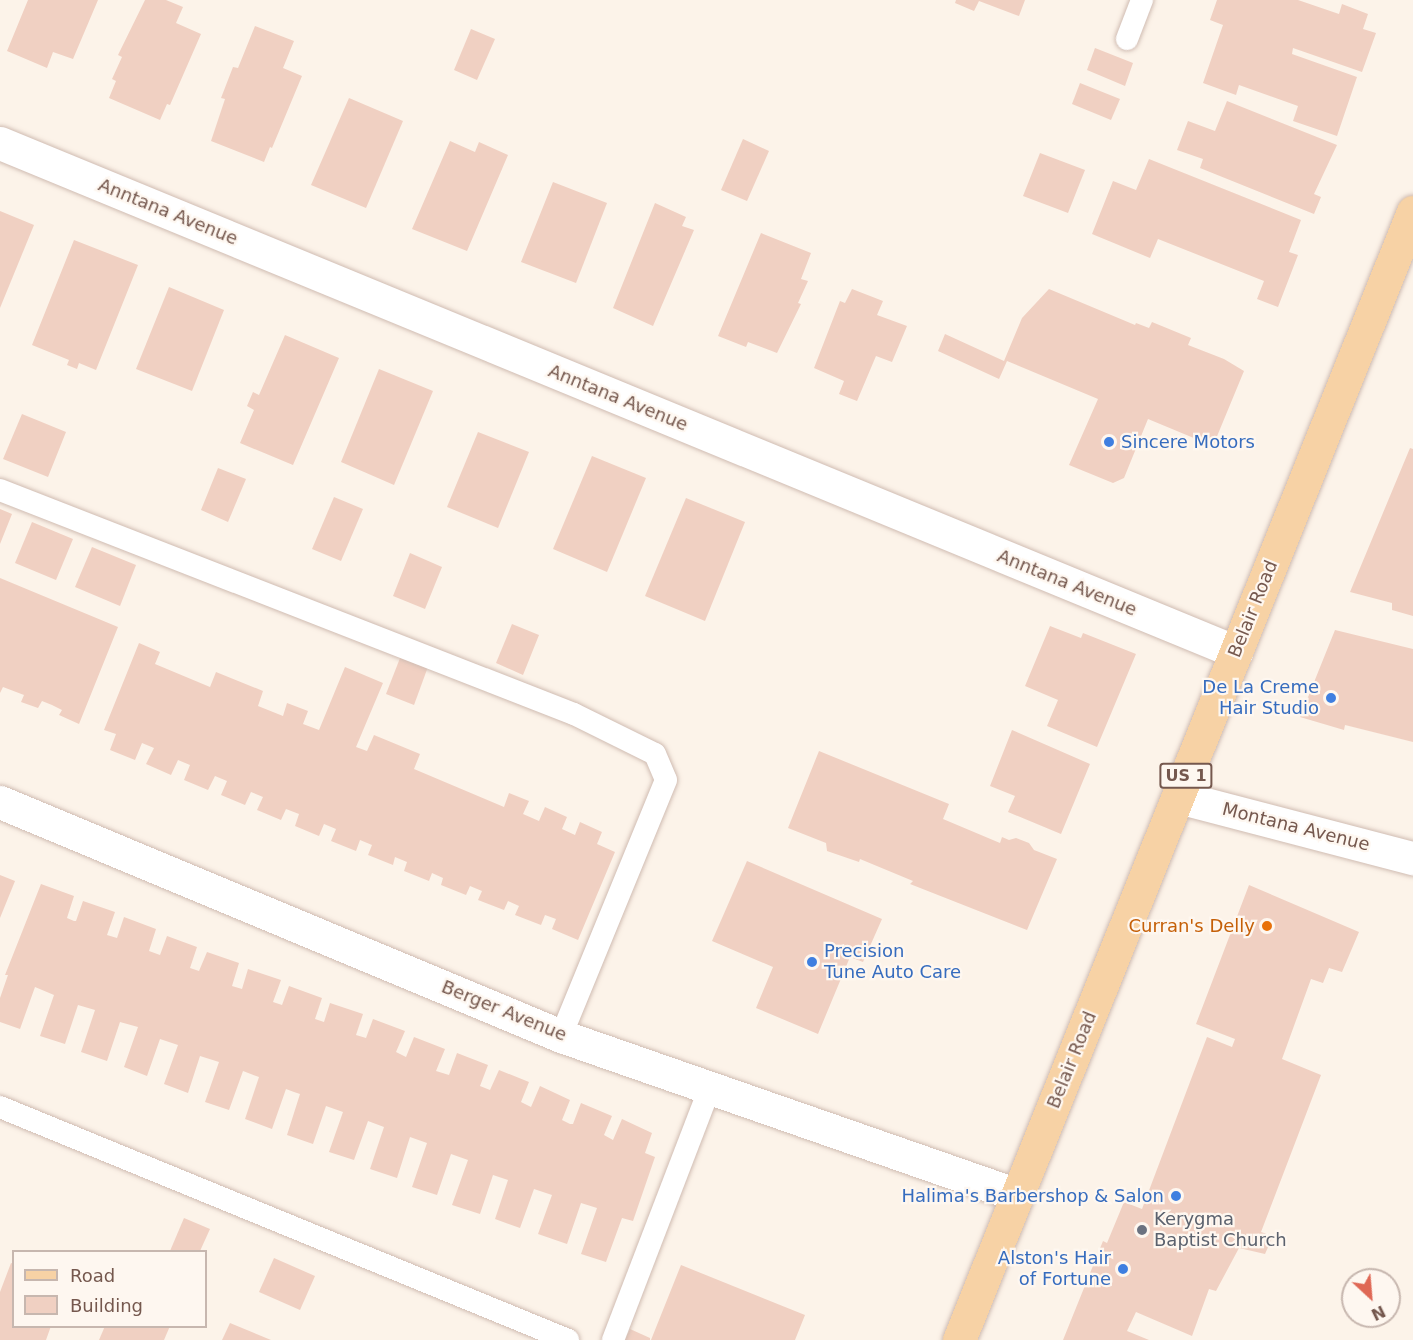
<!DOCTYPE html>
<html>
<head>
<meta charset="utf-8">
<style>
	body { margin:0 }
	#map { position:relative; width:1413px; height:1340px; overflow:hidden; background:#fcf3e9; font-family:"DejaVu Sans",sans-serif }
	div>[style] { position:absolute }
	.building>* { inset:0; background:#f0d0c2 }
	.roads { filter:drop-shadow(0 0 2px #d0bcb2) drop-shadow(0 0 2px #d0bcb2) }
	.service>* { height:22px; margin:-11px; padding:0 11px; transform-origin:11px; border-radius:11px; background:#fff }
	.minor>* { height:33px; margin:-16.5px; padding:0 16.5px; transform-origin:16.5px; border-radius:16.5px; background:#fff }
	.primary>* { height:33px; margin:-16.5px; padding:0 16.5px; transform-origin:16.5px; border-radius:16.5px; background:#f7d2a5 }
	.dots>* { width:16px; height:16px; translate:-50% -50%; box-sizing:border-box; border:3px solid #fef7f0; border-radius:50% }
	span { translate:-50% -50%; white-space:nowrap; text-align:center; line-height:1.15; -webkit-text-stroke:4.5px #fef7f0; paint-order:stroke }
	.shield-label span { padding:2px 4px; background:#fef7f0; border:2px solid; border-radius:4px; -webkit-text-stroke-width:0 }
	.shield-label { font-size:16px; color:#75584e; font-weight:700 }
	.street-label { font-size:18px; color:#75584e }
	.shop-label { font-size:18px; color:#366cbe }
	.left { translate:0 -50%; text-align:left }
	.right { translate:-100% -50%; text-align:right }
	.food-label { font-size:18px; color:#c56008 }
	.worship-label { font-size:18px; color:#5b616d }
	.legend { position:absolute; left:12px; top:1250px; width:195px; height:78px; box-sizing:border-box; background:#fef7f0; border:2px solid #c7b7af; margin:0; padding:8px 10px; list-style:none; font-size:18px; color:#75584e }
	.legend li { display:flex; align-items:center; gap:12px; height:30px }
	.legend b { width:30px; border:2px solid #c7b7af }
	.north { position:absolute; left:1341px; top:1268px; width:60px; height:60px; box-sizing:border-box; background:#fef7f0; border:2px solid #c7b7af; border-radius:50%; rotate:154deg; font-size:16px; font-weight:700; line-height:24px; text-align:center; color:#75584e }
	.north::after { content:''; display:block; margin:auto; width:21px; height:27px; background:#df6855; clip-path:polygon(50% 0,100% 100%,50% 72%,0 100%) }
</style>
</head>
<body>
<div id="map">
	<div class="building">
		<i style="clip-path:polygon(28px 0,98px 0,73px 59px,53px 52px,47px 68px,7px 51px)"></i>
		<i style="clip-path:polygon(145px 0,166px 0,183px 7px,176px 23px,201px 34px,170px 105px,167px 104px,160px 120px,109px 98px,116px 81px,112px 79px,122px 57px,118px 55px)"></i>
		<i style="clip-path:polygon(956px 0,1025px 0,1019px 16px,979px 1px,974px 11px,955px 3px)"></i>
		<i style="clip-path:polygon(1217px 0,1298px 0,1339px 14px,1342px 4px,1368px 14px,1363px 29px,1376px 33px,1362px 72px,1293px 48px,1292px 54px,1357px 77px,1337px 136px,1293px 121px,1298px 106px,1239px 85px,1236px 95px,1203px 83px,1223px 25px,1210px 20px)"></i>
		<i style="clip-path:polygon(255px 26px,294px 41px,283px 68px,302px 76px,272px 148px,270px 147px,264px 162px,211px 141px,225px 99px,221px 98px,233px 67px,238px 68px)"></i>
		<i style="clip-path:polygon(471px 29px,495px 39px,477px 80px,454px 70px)"></i>
		<i style="clip-path:polygon(1095px 48px,1133px 63px,1125px 86px,1087px 70px)"></i>
		<i style="clip-path:polygon(1080px 83px,1120px 99px,1111px 120px,1072px 104px)"></i>
		<i style="clip-path:polygon(349px 98px,403px 121px,366px 208px,311px 185px)"></i>
		<i style="clip-path:polygon(1227px 101px,1337px 145px,1314px 194px,1321px 197px,1314px 214px,1200px 168px,1203px 159px,1177px 150px,1188px 121px,1215px 131px)"></i>
		<i style="clip-path:polygon(743px 139px,769px 151px,747px 201px,721px 190px)"></i>
		<i style="clip-path:polygon(450px 141px,475px 152px,479px 142px,508px 155px,467px 251px,412px 229px)"></i>
		<i style="clip-path:polygon(1040px 153px,1085px 170px,1068px 213px,1023px 196px)"></i>
		<i style="clip-path:polygon(1149px 159px,1301px 220px,1289px 252px,1298px 255px,1278px 307px,1257px 299px,1264px 281px,1158px 239px,1150px 258px,1092px 234px,1113px 181px,1136px 190px)"></i>
		<i style="clip-path:polygon(553px 182px,607px 203px,576px 283px,521px 262px)"></i>
		<i style="clip-path:polygon(655px 203px,686px 217px,682px 226px,694px 230px,653px 326px,613px 308px)"></i>
		<i style="clip-path:polygon(0 211px,34px 225px,0 308px)"></i>
		<i style="clip-path:polygon(761px 233px,811px 253px,801px 279px,808px 281px,798px 303px,801px 304px,777px 353px,748px 342px,746px 347px,718px 336px)"></i>
		<i style="clip-path:polygon(74px 240px,138px 265px,96px 370px,79px 363px,77px 369px,67px 365px,69px 360px,32px 345px)"></i>
		<i style="clip-path:polygon(169px 287px,224px 310px,192px 391px,136px 369px)"></i>
		<i style="clip-path:polygon(852px 289px,883px 301px,877px 315px,907px 326px,892px 362px,876px 356px,857px 401px,839px 394px,844px 381px,814px 368px,840px 301px,845px 303px)"></i>
		<i style="clip-path:polygon(1049px 289px,1135px 325px,1136px 323px,1149px 328px,1152px 322px,1191px 338px,1188px 345px,1224px 359px,1244px 371px,1213px 446px,1148px 419px,1124px 478px,1113px 483px,1069px 465px,1098px 399px,1007px 361px,999px 379px,938px 351px,945px 334px,1004px 361px,1022px 318px)"></i>
		<i style="clip-path:polygon(285px 335px,339px 358px,293px 465px,240px 443px,254px 410px,247px 406px,253px 392px,259px 395px)"></i>
		<i style="clip-path:polygon(379px 369px,433px 391px,394px 485px,341px 462px)"></i>
		<i style="clip-path:polygon(22px 414px,66px 432px,48px 477px,3px 459px)"></i>
		<i style="clip-path:polygon(478px 432px,529px 452px,498px 528px,447px 507px)"></i>
		<i style="clip-path:polygon(1410px 448px,1413px 449px,1413px 616px,1392px 610px,1392px 603px,1350px 592px)"></i>
		<i style="clip-path:polygon(592px 456px,646px 478px,607px 572px,553px 549px)"></i>
		<i style="clip-path:polygon(218px 468px,246px 479px,228px 522px,201px 510px)"></i>
		<i style="clip-path:polygon(334px 497px,363px 509px,341px 561px,312px 549px)"></i>
		<i style="clip-path:polygon(686px 498px,745px 522px,705px 621px,645px 596px)"></i>
		<i style="clip-path:polygon(0 509px,12px 514px,0 544px)"></i>
		<i style="clip-path:polygon(32px 522px,73px 539px,56px 580px,15px 563px)"></i>
		<i style="clip-path:polygon(92px 547px,136px 565px,120px 606px,75px 587px)"></i>
		<i style="clip-path:polygon(410px 553px,442px 567px,425px 609px,393px 596px)"></i>
		<i style="clip-path:polygon(0 578px,118px 627px,79px 724px,59px 715px,62px 710px,52px 705px,42px 701px,38px 708px,21px 702px,24px 695px,3px 687px,0 693px)"></i>
		<i style="clip-path:polygon(512px 624px,539px 635px,523px 675px,496px 663px)"></i>
		<i style="clip-path:polygon(1050px 626px,1081px 638px,1083px 633px,1136px 654px,1097px 747px,1047px 726px,1058px 700px,1025px 686px)"></i>
		<i style="clip-path:polygon(1335px 630px,1413px 649px,1413px 742px,1345px 725px,1344px 730px,1300px 717px)"></i>
		<i style="clip-path:polygon(139px 643px,160px 652px,155px 664px,210px 687px,216px 672px,263px 691px,258px 706px,283px 716px,287px 703px,308px 711px,303px 724px,319px 730px,345px 667px,383px 683px,356px 747px,367px 751px,374px 735px,420px 754px,414px 769px,504px 807px,509px 793px,529px 801px,523px 814px,539px 821px,545px 807px,567px 817px,562px 829px,575px 835px,580px 822px,602px 832px,597px 844px,615px 852px,578px 940px,552px 929px,556px 919px,545px 915px,541px 925px,515px 915px,519px 906px,508px 901px,504px 910px,478px 900px,482px 891px,470px 886px,466px 895px,441px 885px,443px 878px,432px 873px,429px 881px,404px 871px,407px 862px,395px 857px,393px 865px,368px 855px,372px 845px,360px 840px,356px 851px,331px 841px,336px 829px,324px 824px,319px 836px,295px 826px,299px 814px,286px 809px,281px 820px,257px 810px,263px 797px,251px 792px,245px 805px,221px 795px,227px 781px,215px 776px,208px 790px,184px 780px,190px 765px,178px 760px,171px 775px,146px 764px,154px 748px,142px 743px,135px 760px,110px 750px,116px 734px,104px 730px)"></i>
		<i style="clip-path:polygon(402px 653px,429px 664px,414px 705px,386px 694px)"></i>
		<i style="clip-path:polygon(1012px 730px,1090px 764px,1061px 834px,1008px 812px,1015px 796px,990px 786px)"></i>
		<i style="clip-path:polygon(819px 751px,949px 804px,943px 819px,1000px 843px,1002px 837px,1009px 840px,1016px 838px,1029px 843px,1034px 850px,1057px 859px,1027px 930px,910px 884px,913px 881px,860px 859px,859px 862px,827px 851px,826px 843px,788px 828px)"></i>
		<i style="clip-path:polygon(747px 861px,882px 919px,863px 962px,850px 957px,818px 1034px,756px 1008px,773px 967px,712px 941px)"></i>
		<i style="clip-path:polygon(0 875px,15px 881px,0 918px)"></i>
		<i style="clip-path:polygon(41px 884px,74px 896px,67px 918px,74px 921px,76px 921px,83px 901px,115px 912px,107px 935px,117px 938px,124px 917px,156px 929px,149px 951px,160px 955px,167px 936px,197px 947px,190px 968px,199px 971px,207px 952px,239px 963px,232px 986px,242px 989px,248px 969px,281px 980px,273px 1002px,282px 1005px,289px 986px,322px 998px,315px 1019px,324px 1022px,330px 1003px,363px 1014px,356px 1035px,366px 1038px,373px 1019px,405px 1031px,396px 1052px,406px 1057px,414px 1037px,445px 1049px,436px 1071px,449px 1075px,457px 1053px,488px 1065px,480px 1086px,490px 1090px,499px 1070px,529px 1082px,521px 1102px,531px 1107px,540px 1086px,570px 1100px,562px 1120px,570px 1124px,573px 1124px,581px 1103px,612px 1116px,604px 1135px,613px 1140px,622px 1119px,652px 1133px,645px 1153px,655px 1157px,633px 1221px,622px 1218px,606px 1262px,581px 1254px,597px 1208px,581px 1203px,567px 1244px,538px 1234px,552px 1195px,534px 1189px,520px 1228px,495px 1219px,508px 1180px,493px 1175px,480px 1214px,452px 1205px,468px 1160px,451px 1154px,437px 1195px,412px 1187px,427px 1143px,410px 1137px,397px 1178px,370px 1169px,384px 1127px,368px 1121px,354px 1160px,329px 1152px,343px 1112px,326px 1106px,313px 1144px,287px 1135px,300px 1094px,294px 1092px,286px 1089px,272px 1129px,245px 1119px,259px 1077px,243px 1071px,229px 1110px,205px 1102px,219px 1062px,200px 1056px,188px 1093px,164px 1084px,178px 1045px,160px 1039px,147px 1076px,124px 1067px,138px 1027px,120px 1022px,107px 1061px,81px 1052px,95px 1010px,78px 1005px,65px 1044px,40px 1036px,54px 995px,35px 987px,20px 1029px,0 1022px,0 998px,8px 975px,5px 975px)"></i>
		<i style="clip-path:polygon(1249px 885px,1359px 932px,1342px 972px,1329px 968px,1323px 983px,1311px 979px,1282px 1059px,1321px 1075px,1261px 1232px,1273px 1236px,1265px 1254px,1239px 1248px,1216px 1291px,1209px 1289px,1192px 1336px,1136px 1312px,1127px 1331px,1149px 1340px,1063px 1340px,1103px 1241px,1107px 1243px,1124px 1202px,1142px 1209px,1207px 1037px,1232px 1047px,1235px 1039px,1196px 1024px)"></i>
		<i style="clip-path:polygon(184px 1218px,210px 1229px,200px 1251px,170px 1251px)"></i>
		<i style="clip-path:polygon(274px 1258px,315px 1276px,300px 1310px,259px 1292px)"></i>
		<i style="clip-path:polygon(11px 1263px,14px 1264px,14px 1326px,51px 1326px,46px 1340px,0 1340px,0 1292px)"></i>
		<i style="clip-path:polygon(681px 1265px,805px 1315px,795px 1340px,651px 1340px)"></i>
		<i style="clip-path:polygon(230px 1323px,271px 1340px,222px 1340px)"></i>
		<i style="clip-path:polygon(105px 1326px,170px 1326px,164px 1340px,99px 1340px)"></i>
		<i style="clip-path:polygon(630px 1329px,650px 1338px,650px 1340px,625px 1340px)"></i>
	</div>
	<div class="roads">
		<div class="service">
			<i style="left:1127px;top:39px;width:42px;rotate:-69deg"></i>
			<i style="left:0;top:490px;width:616px;rotate:21.32deg"></i>
			<i style="left:574px;top:714px;width:90px;rotate:26.3deg"></i>
			<i style="left:655px;top:754px;width:28px;rotate:67deg"></i>
			<i style="left:666px;top:780px;width:277px;rotate:112.3deg"></i>
			<i style="left:0;top:1107px;width:614px;rotate:22.3deg"></i>
			<i style="left:613px;top:1340px;width:271px;rotate:-69deg"></i>
		</div>
		<div class="minor">
			<i style="left:0;top:143px;width:1337px;rotate:22.38deg"></i>
			<i style="left:1178px;top:797px;width:243px;rotate:14.6deg"></i>
			<i style="left:0;top:802px;width:608px;rotate:22.64deg"></i>
			<i style="left:561px;top:1036px;width:483px;rotate:19.2deg"></i>
		</div>
		<div class="primary">
			<i style="left:959px;top:1340px;width:1216px;rotate:-68.08deg"></i>
		</div>
	</div>
	<div class="dots">
		<i style="left:1109px;top:442px;background:#3f7fe0"></i>
		<i style="left:1331px;top:698px;background:#3f7fe0"></i>
		<i style="left:1267px;top:926px;background:#e8710a"></i>
		<i style="left:812px;top:962px;background:#3f7fe0"></i>
		<i style="left:1176px;top:1196px;background:#3f7fe0"></i>
		<i style="left:1142px;top:1230px;background:#6b7280"></i>
		<i style="left:1123px;top:1269px;background:#3f7fe0"></i>
	</div>
	<div class="shield-label">
		<span style="left:1186px;top:776px">US 1</span>
	</div>
	<div class="street-label">
		<span style="left:168px;top:212px;rotate:22deg">Anntana Avenue</span>
		<span style="left:618px;top:398px;rotate:22deg">Anntana Avenue</span>
		<span style="left:1067px;top:583px;rotate:22deg">Anntana Avenue</span>
		<span style="left:1253px;top:609px;rotate:-68deg">Belair Road</span>
		<span style="left:1296px;top:827px;rotate:14deg">Montana Avenue</span>
		<span style="left:504px;top:1011px;rotate:22deg">Berger Avenue</span>
		<span style="left:1072px;top:1060px;rotate:-68deg">Belair Road</span>
	</div>
	<div class="shop-label">
		<span class="left" style="left:1121px;top:442px">Sincere Motors</span>
		<span class="right" style="left:1319px;top:698px">De La Creme<br>Hair Studio</span>
		<span class="left" style="left:824px;top:962px">Precision<br>Tune Auto Care</span>
		<span class="right" style="left:1164px;top:1196px">Halima's Barbershop &amp; Salon</span>
		<span class="right" style="left:1111px;top:1269px">Alston's Hair<br>of Fortune</span>
	</div>
	<div class="food-label">
		<span class="right" style="left:1255px;top:926px">Curran's Delly</span>
	</div>
	<div class="worship-label">
		<span class="left" style="left:1154px;top:1230px">Kerygma<br>Baptist Church</span>
	</div>
	<ul class="legend">
	<li><b style="height:8px;background:#f7d2a5"></b>Road</li>
	<li><b style="height:16px;background:#f0d0c2"></b>Building</li>
	</ul>
	<div class="north">N</div>
</div>
</body>
</html>
